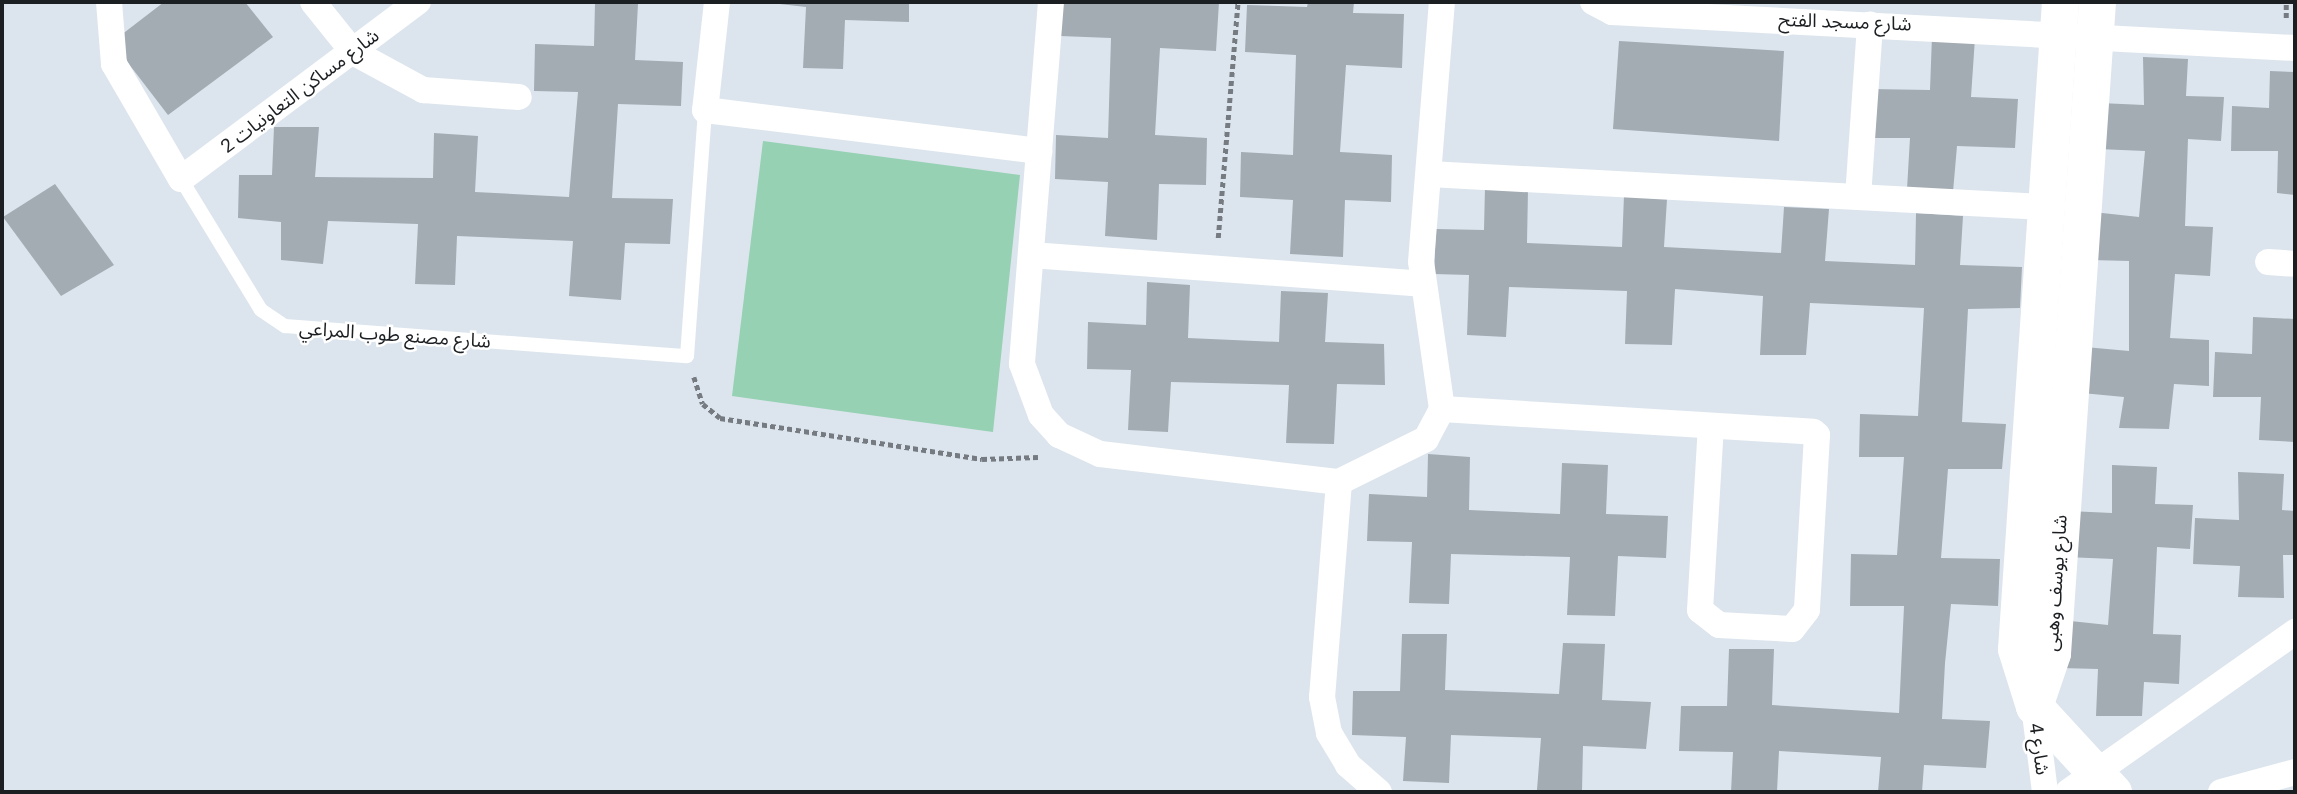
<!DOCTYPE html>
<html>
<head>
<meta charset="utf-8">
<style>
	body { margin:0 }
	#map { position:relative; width:2297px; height:794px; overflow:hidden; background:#dce5ed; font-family:Roboto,"Noto Sans Arabic",sans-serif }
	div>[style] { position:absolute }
	.green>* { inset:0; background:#95d1b2 }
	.building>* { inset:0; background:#a3abb3 }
	.path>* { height:4.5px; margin-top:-2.25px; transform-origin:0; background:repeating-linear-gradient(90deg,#757b80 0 5px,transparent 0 8.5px) }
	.lane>* { height:14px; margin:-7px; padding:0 7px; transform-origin:7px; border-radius:7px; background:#fff }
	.street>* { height:26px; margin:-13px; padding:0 13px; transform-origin:13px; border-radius:13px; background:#fff }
	.secondary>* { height:37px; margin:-18.5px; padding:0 18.5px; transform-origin:18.5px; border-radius:18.5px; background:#fff }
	span { translate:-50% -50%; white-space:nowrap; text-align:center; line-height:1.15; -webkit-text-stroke:5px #fff; paint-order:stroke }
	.street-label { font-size:19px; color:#1c1f22 }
	.frame { position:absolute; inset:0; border:4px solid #1c1f22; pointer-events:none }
</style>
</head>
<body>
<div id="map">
	<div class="green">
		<i style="clip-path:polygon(763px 141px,1020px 175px,993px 432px,732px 396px)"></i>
	</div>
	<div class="building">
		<i style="clip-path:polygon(164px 2px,245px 2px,273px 37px,168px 115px,112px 42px)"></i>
		<i style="clip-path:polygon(595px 2px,638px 4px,635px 60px,683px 62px,681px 106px,618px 104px,612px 198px,673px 199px,670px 244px,625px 243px,621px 300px,569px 296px,573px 241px,457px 236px,455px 285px,415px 284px,418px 224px,328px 221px,323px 264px,281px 260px,281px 222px,238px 218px,239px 175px,272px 175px,274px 127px,319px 127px,315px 177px,433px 178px,434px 133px,478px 136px,475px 192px,569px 197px,578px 92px,534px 91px,535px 44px,594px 46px)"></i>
		<i style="clip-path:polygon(762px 2px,909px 2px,909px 22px,845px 20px,843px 69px,803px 68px,806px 7px)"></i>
		<i style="clip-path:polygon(1061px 2px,1219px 2px,1216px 51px,1160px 48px,1155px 135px,1207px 138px,1206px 185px,1159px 184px,1157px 240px,1105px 236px,1108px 182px,1055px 179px,1056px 135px,1108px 138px,1111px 38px,1060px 36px)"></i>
		<i style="clip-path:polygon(1308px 2px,1354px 2px,1353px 13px,1404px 14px,1402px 68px,1346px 65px,1340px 152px,1392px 155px,1391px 202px,1345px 200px,1343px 257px,1290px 254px,1293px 200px,1240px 197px,1241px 152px,1293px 155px,1296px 55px,1245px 52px,1247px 5px,1307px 7px)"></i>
		<i style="clip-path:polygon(1932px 36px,1975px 38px,1971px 97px,2018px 99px,2015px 148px,1957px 146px,1953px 192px,1907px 189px,1910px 138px,1868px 138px,1871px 89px,1930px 90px)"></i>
		<i style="clip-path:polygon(1619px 41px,1784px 51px,1779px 141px,1613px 129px)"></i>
		<i style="clip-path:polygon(2143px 57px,2188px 59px,2186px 96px,2224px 97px,2221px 141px,2188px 139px,2185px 226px,2213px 227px,2210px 276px,2175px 274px,2170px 338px,2209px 340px,2209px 386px,2174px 384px,2169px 429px,2119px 428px,2124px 397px,2082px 393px,2085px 347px,2129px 351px,2129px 261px,2091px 260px,2093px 212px,2139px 217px,2145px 151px,2098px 149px,2100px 103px,2144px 105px)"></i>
		<i style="clip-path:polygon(2270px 71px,2295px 72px,2295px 195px,2277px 193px,2278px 151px,2231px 151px,2232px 106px,2269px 108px)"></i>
		<i style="clip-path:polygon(55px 184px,114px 265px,61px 296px,3px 217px)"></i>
		<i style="clip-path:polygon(1485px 187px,1528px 190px,1527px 243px,1622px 247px,1624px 195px,1667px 199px,1664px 247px,1781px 253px,1784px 207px,1829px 209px,1825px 261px,1915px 265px,1916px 213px,1963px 216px,1960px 265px,2022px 267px,2020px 308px,1968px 309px,1962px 422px,2006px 424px,2002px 469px,1948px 469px,1941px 558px,2000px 559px,1998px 606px,1951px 604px,1945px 663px,1942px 719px,1990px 721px,1986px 768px,1924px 765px,1922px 792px,1878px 792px,1881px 757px,1779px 751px,1777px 792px,1731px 792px,1733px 752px,1679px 751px,1681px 706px,1727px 706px,1729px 649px,1774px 649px,1772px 705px,1899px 713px,1904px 606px,1850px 606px,1851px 554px,1897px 555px,1904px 457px,1859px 457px,1860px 414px,1918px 416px,1924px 308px,1810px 303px,1806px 355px,1760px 355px,1763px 296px,1675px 289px,1672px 345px,1625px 344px,1627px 291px,1509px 287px,1506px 337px,1467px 335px,1469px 275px,1434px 274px,1436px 229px,1484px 230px)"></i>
		<i style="clip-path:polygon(1147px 282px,1190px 285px,1188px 338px,1279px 342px,1281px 291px,1328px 293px,1325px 342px,1384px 344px,1385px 385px,1337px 384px,1334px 444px,1286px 443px,1289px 385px,1171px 382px,1168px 432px,1128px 430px,1131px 370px,1087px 369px,1088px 322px,1146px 325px)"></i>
		<i style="clip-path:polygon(2253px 317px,2295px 319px,2295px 442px,2259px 440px,2261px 397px,2213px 397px,2215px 352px,2252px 354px)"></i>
		<i style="clip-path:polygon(1428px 454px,1470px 457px,1469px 510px,1560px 514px,1562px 463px,1608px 465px,1606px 514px,1668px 516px,1666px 558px,1618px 556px,1615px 616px,1567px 615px,1570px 557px,1451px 554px,1449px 604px,1409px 603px,1412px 542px,1367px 541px,1369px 494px,1427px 497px)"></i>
		<i style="clip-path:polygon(2112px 465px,2157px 467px,2155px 504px,2193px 505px,2190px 549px,2157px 547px,2153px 634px,2181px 635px,2179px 684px,2144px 682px,2142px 716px,2096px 716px,2098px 669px,2060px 668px,2061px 620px,2108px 625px,2113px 559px,2066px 557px,2069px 511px,2112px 513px)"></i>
		<i style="clip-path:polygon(2238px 472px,2284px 474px,2282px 510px,2295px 511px,2295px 555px,2283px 555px,2284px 598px,2238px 597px,2240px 566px,2193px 564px,2195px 518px,2239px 520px)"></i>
		<i style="clip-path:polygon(1402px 634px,1447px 634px,1445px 690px,1559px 694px,1563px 643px,1605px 644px,1602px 700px,1651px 702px,1646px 749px,1583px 746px,1582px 792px,1537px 790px,1541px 738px,1451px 735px,1449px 783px,1403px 781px,1406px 737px,1352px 735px,1353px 691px,1400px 691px)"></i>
	</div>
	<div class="path">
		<i style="left:2286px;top:18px;width:16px;rotate:-90deg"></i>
		<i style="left:1218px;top:238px;width:237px;rotate:-85.2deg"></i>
		<i style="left:694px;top:377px;width:28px;rotate:72deg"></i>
		<i style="left:703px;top:404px;width:22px;rotate:39deg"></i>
		<i style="left:720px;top:418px;width:265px;rotate:8.9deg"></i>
		<i style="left:982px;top:459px;width:56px;rotate:-2deg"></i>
	</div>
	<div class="lane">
		<i style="left:181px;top:179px;width:153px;rotate:58.6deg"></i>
		<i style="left:261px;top:310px;width:29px;rotate:34deg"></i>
		<i style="left:285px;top:326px;width:403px;rotate:4.3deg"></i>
		<i style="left:687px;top:356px;width:247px;rotate:-85.8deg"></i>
	</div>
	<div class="street">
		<i style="left:109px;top:2px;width:62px;rotate:85.4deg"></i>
		<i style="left:114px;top:64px;width:133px;rotate:59.8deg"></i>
		<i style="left:181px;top:179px;width:296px;rotate:-36.8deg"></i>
		<i style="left:313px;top:2px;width:64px;rotate:51.3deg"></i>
		<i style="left:353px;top:52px;width:80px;rotate:28.5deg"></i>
		<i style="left:423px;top:90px;width:96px;rotate:4.2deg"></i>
		<i style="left:717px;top:2px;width:109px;rotate:96.3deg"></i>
		<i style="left:705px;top:110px;width:337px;rotate:7deg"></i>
		<i style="left:1051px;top:2px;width:363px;rotate:94.6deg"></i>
		<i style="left:1022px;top:364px;width:54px;rotate:69.6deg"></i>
		<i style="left:1041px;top:415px;width:27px;rotate:48deg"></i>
		<i style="left:1059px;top:435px;width:45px;rotate:24.9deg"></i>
		<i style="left:1100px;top:454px;width:241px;rotate:6.7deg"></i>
		<i style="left:1339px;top:482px;width:97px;rotate:-26.3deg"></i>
		<i style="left:1426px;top:439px;width:34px;rotate:-62deg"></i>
		<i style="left:1442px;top:409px;width:148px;rotate:-98.1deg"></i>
		<i style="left:1421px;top:262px;width:261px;rotate:-85.4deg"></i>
		<i style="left:1593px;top:2px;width:21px;rotate:28deg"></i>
		<i style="left:1612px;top:12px;width:684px;rotate:3.02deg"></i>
		<i style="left:1429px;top:174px;width:616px;rotate:3.07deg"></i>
		<i style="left:1858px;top:197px;width:173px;rotate:-86deg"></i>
		<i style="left:1031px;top:255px;width:392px;rotate:4.2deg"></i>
		<i style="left:2268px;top:262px;width:27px;rotate:4deg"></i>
		<i style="left:1442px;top:409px;width:372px;rotate:3.5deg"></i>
		<i style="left:1813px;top:432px;width:5px;rotate:37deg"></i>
		<i style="left:1817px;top:435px;width:175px;rotate:93.3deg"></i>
		<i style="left:1807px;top:610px;width:24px;rotate:128deg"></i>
		<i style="left:1792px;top:629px;width:73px;rotate:-176.9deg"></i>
		<i style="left:1719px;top:625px;width:24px;rotate:-142deg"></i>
		<i style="left:1700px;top:610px;width:183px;rotate:-86.6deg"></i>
		<i style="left:1339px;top:482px;width:216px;rotate:94.5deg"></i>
		<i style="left:1322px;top:697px;width:37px;rotate:79deg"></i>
		<i style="left:1329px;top:733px;width:37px;rotate:59deg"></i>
		<i style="left:1348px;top:765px;width:41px;rotate:41.1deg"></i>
		<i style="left:2034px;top:706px;width:87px;rotate:82.7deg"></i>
		<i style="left:2068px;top:792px;width:278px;rotate:-35.2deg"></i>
		<i style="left:2221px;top:792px;width:77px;rotate:-15.1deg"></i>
	</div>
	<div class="secondary">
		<i style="left:2060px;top:2px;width:648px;rotate:93.89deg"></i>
		<i style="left:2016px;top:649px;width:60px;rotate:72.5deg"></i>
		<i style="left:2034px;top:706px;width:117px;rotate:47.4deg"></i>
		<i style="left:2034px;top:706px;width:56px;rotate:-71.2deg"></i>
		<i style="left:2052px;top:653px;width:653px;rotate:-86.05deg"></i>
	</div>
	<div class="street-label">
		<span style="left:1845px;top:22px;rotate:2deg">شارع مسجد الفتح</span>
		<span style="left:300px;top:91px;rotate:-37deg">شارع مساكن التعاونيات 2</span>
		<span style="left:395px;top:335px;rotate:4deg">شارع مصنع طوب المراعي</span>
		<span style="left:2056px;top:583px;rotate:-86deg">شارع يوسف وهبى</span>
		<span style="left:2039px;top:749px;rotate:82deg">شارع 4</span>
	</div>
	<div class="frame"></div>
</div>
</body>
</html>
